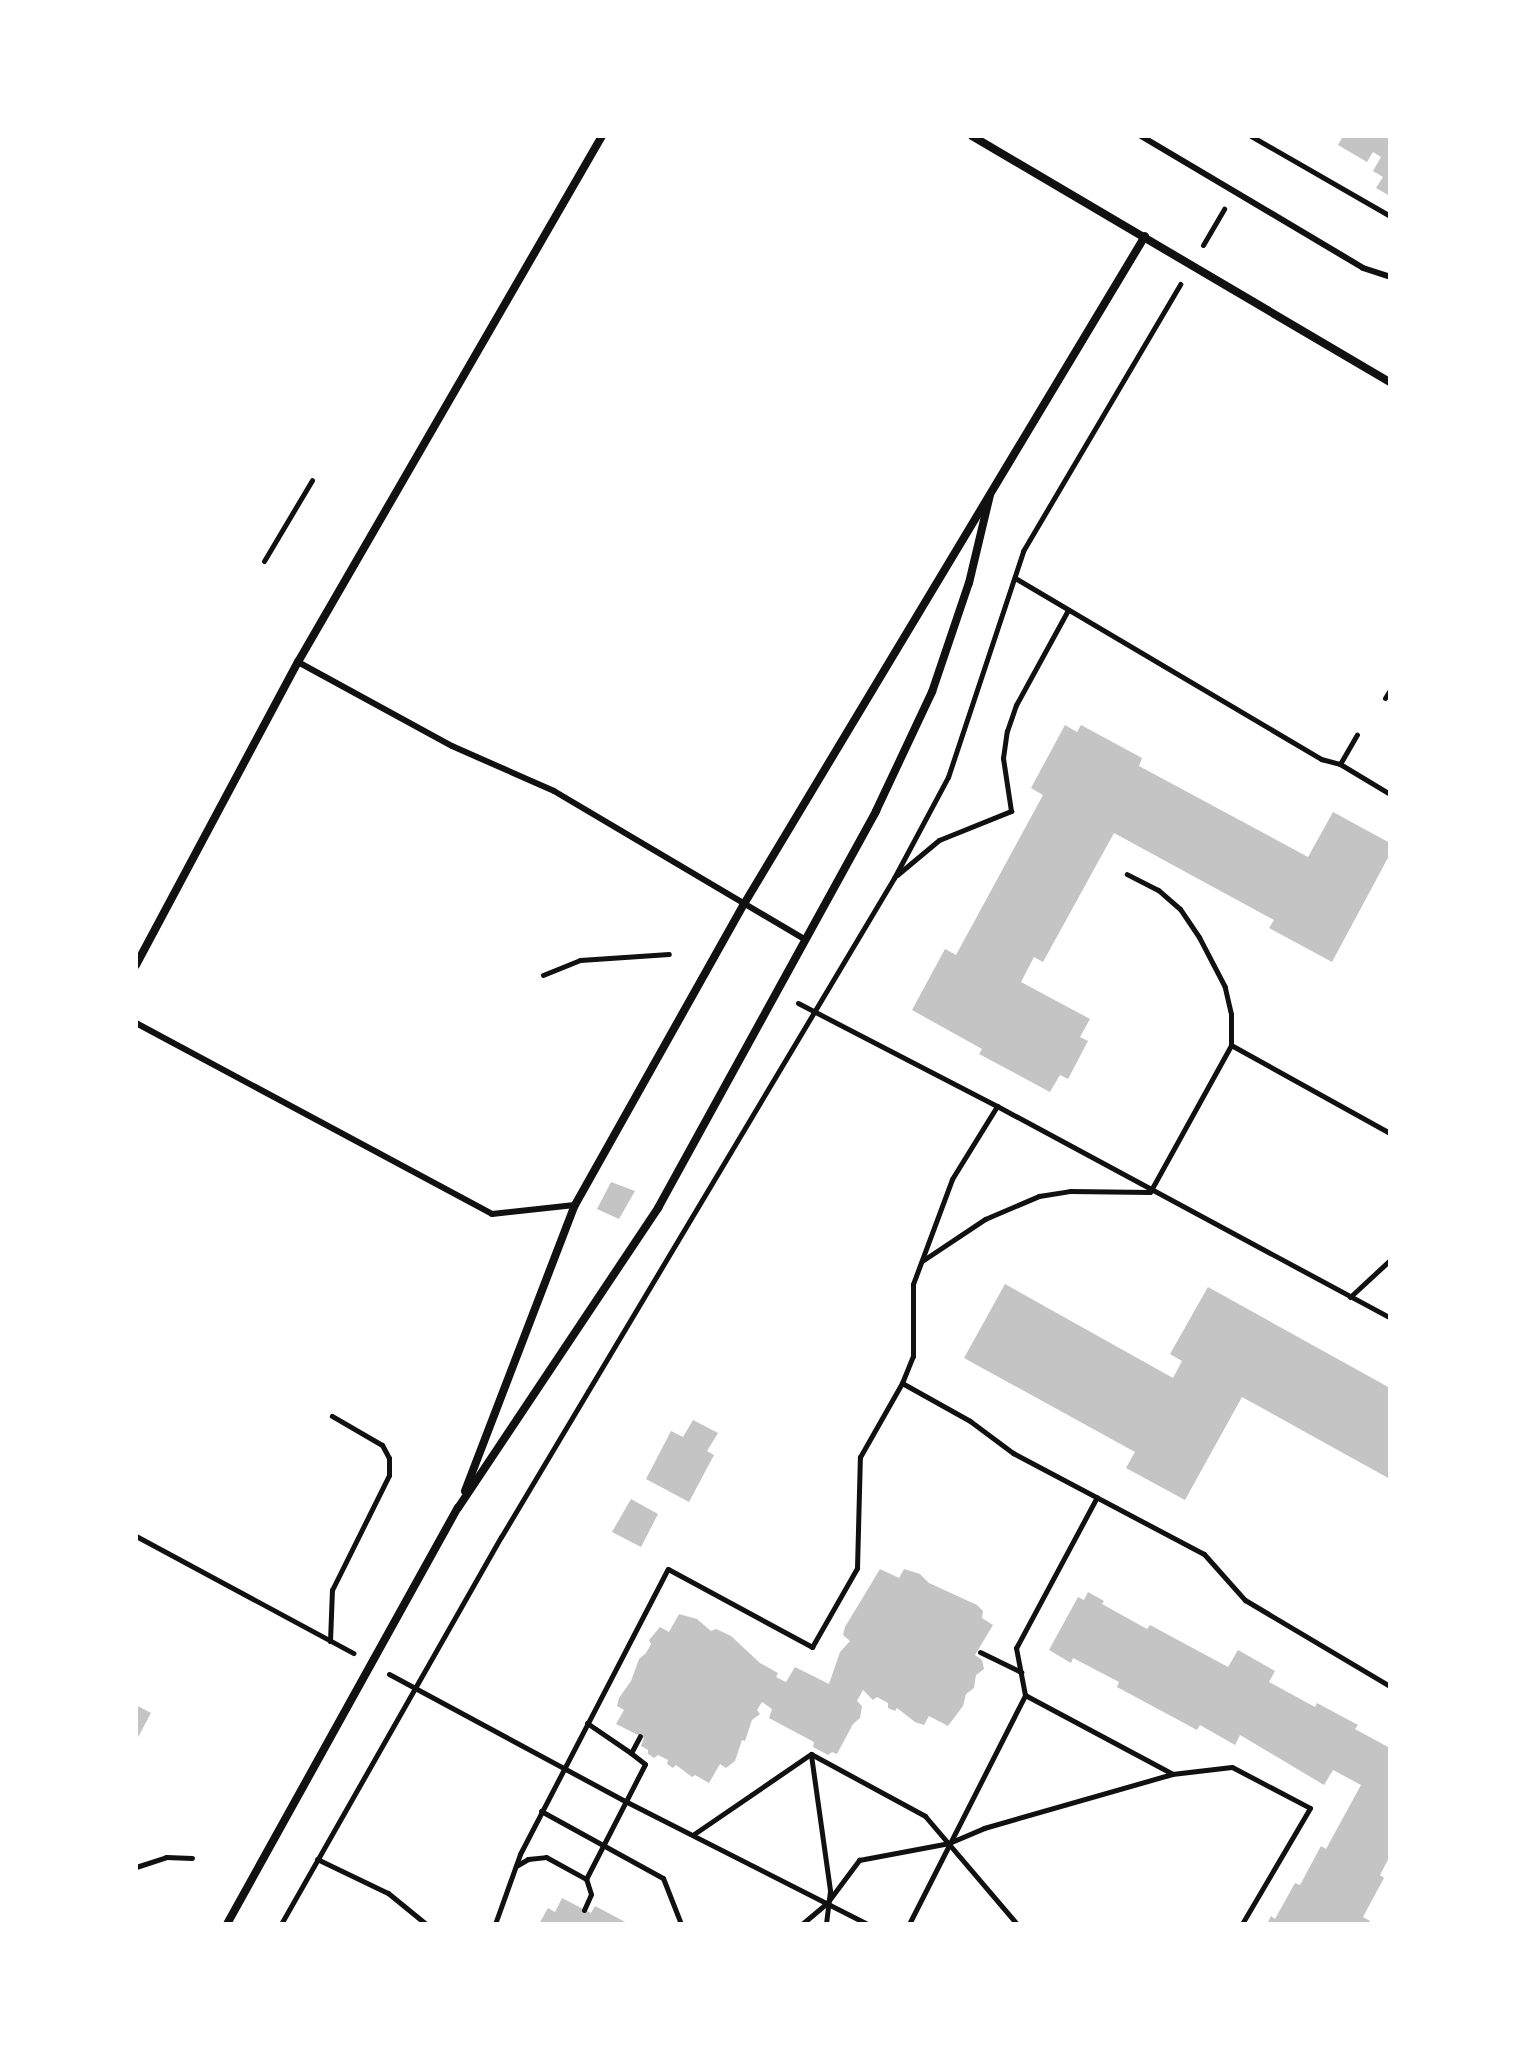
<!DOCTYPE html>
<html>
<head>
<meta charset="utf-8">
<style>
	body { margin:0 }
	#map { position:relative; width:1526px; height:2060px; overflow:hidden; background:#fff; font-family:"IBM Plex Sans",sans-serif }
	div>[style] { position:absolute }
	.building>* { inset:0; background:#c4c4c4 }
	.path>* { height:5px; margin:-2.5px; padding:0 2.5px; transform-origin:2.5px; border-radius:2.5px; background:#111 }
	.service>* { height:6px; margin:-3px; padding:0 3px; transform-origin:3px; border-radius:3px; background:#111 }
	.minor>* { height:8px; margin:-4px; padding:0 4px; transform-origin:4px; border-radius:4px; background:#111 }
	span { translate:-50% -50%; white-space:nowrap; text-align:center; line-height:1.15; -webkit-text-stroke:8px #fff; paint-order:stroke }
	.frame { position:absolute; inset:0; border:138px solid #fff; pointer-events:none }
</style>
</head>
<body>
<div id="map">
	<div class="building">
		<i style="clip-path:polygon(1343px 136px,1390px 136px,1390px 196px,1376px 188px,1383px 177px,1373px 171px,1381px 157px,1373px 152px,1367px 162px,1338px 145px)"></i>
		<i style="clip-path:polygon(1065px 725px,1077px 732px,1081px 725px,1142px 758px,1139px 766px,1308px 857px,1333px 812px,1390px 843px,1390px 854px,1332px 962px,1269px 928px,1274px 920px,1114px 833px,1043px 962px,1034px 957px,1021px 982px,1090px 1019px,1080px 1037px,1088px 1041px,1068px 1079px,1060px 1075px,1050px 1092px,979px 1054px,982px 1049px,912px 1010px,945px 949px,956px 955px,1043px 795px,1031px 788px)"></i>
		<i style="clip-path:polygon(611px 1182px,635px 1191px,619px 1219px,597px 1209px)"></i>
		<i style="clip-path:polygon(1005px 1284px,1173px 1378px,1182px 1361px,1170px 1354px,1208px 1287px,1390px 1388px,1390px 1479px,1242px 1397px,1185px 1500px,1126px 1468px,1135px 1452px,964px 1358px)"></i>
		<i style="clip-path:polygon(693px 1420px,718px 1433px,707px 1451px,714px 1455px,689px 1502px,646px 1479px,671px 1431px,683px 1437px)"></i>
		<i style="clip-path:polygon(631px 1499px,658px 1514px,641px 1547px,612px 1532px)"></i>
		<i style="clip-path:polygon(880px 1569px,899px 1578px,904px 1569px,920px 1574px,929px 1583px,977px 1605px,983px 1611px,982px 1618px,993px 1625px,975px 1655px,982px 1660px,984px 1669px,976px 1675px,974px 1688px,966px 1694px,963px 1706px,948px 1726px,929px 1716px,924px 1725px,915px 1722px,897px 1708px,895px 1711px,888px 1708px,888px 1703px,877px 1697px,873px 1700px,863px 1690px,857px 1701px,862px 1706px,860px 1718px,853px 1724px,837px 1754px,832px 1752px,828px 1755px,813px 1747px,814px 1742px,769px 1718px,772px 1709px,762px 1702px,757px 1710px,760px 1714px,752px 1720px,745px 1741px,742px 1740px,735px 1761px,726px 1768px,720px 1764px,709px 1783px,695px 1775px,692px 1777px,676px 1765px,673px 1768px,667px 1764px,668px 1760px,658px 1755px,654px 1758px,648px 1754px,648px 1750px,641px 1746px,644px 1738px,616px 1724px,624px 1710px,617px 1706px,619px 1698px,631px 1681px,639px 1659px,646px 1653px,651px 1644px,649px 1640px,660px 1627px,669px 1632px,679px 1614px,697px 1619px,711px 1631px,716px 1629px,731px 1636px,760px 1663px,778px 1673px,776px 1677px,786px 1682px,795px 1667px,829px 1684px,840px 1652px,850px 1641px,843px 1635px,845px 1627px)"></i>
		<i style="clip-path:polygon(1088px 1592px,1104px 1601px,1102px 1604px,1147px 1629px,1150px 1625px,1228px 1667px,1238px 1650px,1275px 1671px,1269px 1682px,1315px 1707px,1317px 1703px,1358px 1725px,1355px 1729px,1390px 1748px,1390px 1856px,1380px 1875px,1384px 1878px,1363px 1917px,1370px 1921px,1369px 1924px,1267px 1924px,1271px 1916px,1275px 1919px,1295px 1883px,1300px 1885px,1321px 1846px,1326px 1849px,1361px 1785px,1333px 1770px,1324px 1785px,1240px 1735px,1235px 1745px,1200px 1725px,1197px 1730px,1117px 1687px,1119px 1682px,1073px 1658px,1071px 1663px,1049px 1650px,1078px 1597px,1084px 1600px)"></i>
		<i style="clip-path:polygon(136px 1705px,151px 1713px,136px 1741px)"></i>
		<i style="clip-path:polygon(562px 1898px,591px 1913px,595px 1906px,629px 1924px,539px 1924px,548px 1908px,555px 1912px)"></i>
	</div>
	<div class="path">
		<i style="left:1251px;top:136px;width:160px;rotate:29.9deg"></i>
		<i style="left:1203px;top:245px;width:42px;rotate:-59.7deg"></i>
		<i style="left:264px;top:561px;width:94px;rotate:-59.3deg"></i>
		<i style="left:1015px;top:578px;width:356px;rotate:30.6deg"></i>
		<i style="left:1321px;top:759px;width:20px;rotate:15deg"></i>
		<i style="left:1340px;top:764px;width:58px;rotate:31deg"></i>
		<i style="left:1385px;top:698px;width:9px;rotate:-58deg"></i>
		<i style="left:1340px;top:764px;width:34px;rotate:-60deg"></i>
		<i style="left:897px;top:875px;width:55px;rotate:-39.8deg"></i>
		<i style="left:939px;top:840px;width:78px;rotate:-21.9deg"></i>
		<i style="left:1011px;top:811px;width:54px;rotate:-98.6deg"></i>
		<i style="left:1003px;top:758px;width:27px;rotate:-82deg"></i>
		<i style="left:1007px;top:731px;width:28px;rotate:-71deg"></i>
		<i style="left:1016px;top:705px;width:108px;rotate:-61.3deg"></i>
		<i style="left:543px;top:975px;width:40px;rotate:-22deg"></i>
		<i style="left:580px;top:960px;width:89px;rotate:-3.9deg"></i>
		<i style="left:798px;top:1003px;width:224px;rotate:27.4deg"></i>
		<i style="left:997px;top:1106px;width:447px;rotate:28.3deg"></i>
		<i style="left:1231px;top:1045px;width:182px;rotate:29deg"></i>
		<i style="left:922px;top:1261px;width:76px;rotate:-33.7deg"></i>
		<i style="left:985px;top:1219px;width:59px;rotate:-23.1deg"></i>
		<i style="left:1039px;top:1196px;width:31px;rotate:-9deg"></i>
		<i style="left:1070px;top:1191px;width:80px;rotate:0.7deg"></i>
		<i style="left:1150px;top:1192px;width:168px;rotate:-61.1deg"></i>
		<i style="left:1231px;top:1045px;width:31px;rotate:-90deg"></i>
		<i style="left:1231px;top:1014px;width:28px;rotate:-103deg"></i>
		<i style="left:1225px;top:987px;width:56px;rotate:-117.5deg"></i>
		<i style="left:1199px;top:937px;width:34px;rotate:-124deg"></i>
		<i style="left:1180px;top:909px;width:29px;rotate:-139deg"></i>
		<i style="left:1158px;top:890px;width:35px;rotate:-153deg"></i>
		<i style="left:1350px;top:1297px;width:54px;rotate:-42.8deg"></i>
		<i style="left:902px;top:1383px;width:78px;rotate:29.2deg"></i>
		<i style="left:970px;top:1421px;width:54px;rotate:36.7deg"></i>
		<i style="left:1013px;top:1453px;width:216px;rotate:27.9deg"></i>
		<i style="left:1204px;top:1554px;width:62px;rotate:48.3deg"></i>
		<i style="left:1245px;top:1600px;width:169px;rotate:30.7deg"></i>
		<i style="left:136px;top:1536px;width:247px;rotate:28.3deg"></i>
		<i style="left:330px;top:1641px;width:51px;rotate:-87.8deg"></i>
		<i style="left:332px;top:1590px;width:128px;rotate:-63.6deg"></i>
		<i style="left:389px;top:1475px;width:17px;rotate:-90deg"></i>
		<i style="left:389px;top:1458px;width:15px;rotate:-118deg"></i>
		<i style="left:382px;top:1445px;width:58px;rotate:-149.9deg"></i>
		<i style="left:980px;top:1652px;width:46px;rotate:26deg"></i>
		<i style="left:389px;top:1674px;width:270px;rotate:28.3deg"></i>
		<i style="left:627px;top:1802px;width:269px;rotate:26.9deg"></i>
		<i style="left:1025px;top:1695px;width:48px;rotate:-100.8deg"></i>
		<i style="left:1016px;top:1648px;width:171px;rotate:-61.8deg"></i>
		<i style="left:587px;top:1723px;width:53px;rotate:34.3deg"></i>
		<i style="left:631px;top:1753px;width:19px;rotate:-62deg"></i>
		<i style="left:811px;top:1754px;width:130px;rotate:28.5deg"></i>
		<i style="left:925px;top:1816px;width:142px;rotate:49.6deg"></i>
		<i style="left:811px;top:1755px;width:137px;rotate:82deg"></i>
		<i style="left:830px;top:1891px;width:33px;rotate:97deg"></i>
		<i style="left:541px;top:1811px;width:139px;rotate:28.8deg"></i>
		<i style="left:663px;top:1878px;width:49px;rotate:68.6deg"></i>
		<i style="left:694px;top:1834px;width:142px;rotate:-34.4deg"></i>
		<i style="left:317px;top:1859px;width:79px;rotate:25.6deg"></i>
		<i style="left:388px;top:1893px;width:49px;rotate:39.2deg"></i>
		<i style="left:516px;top:1866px;width:14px;rotate:-30deg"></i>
		<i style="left:528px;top:1859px;width:18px;rotate:-6deg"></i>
		<i style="left:546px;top:1857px;width:46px;rotate:28.8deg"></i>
		<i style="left:136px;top:1867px;width:32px;rotate:-18deg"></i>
		<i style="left:166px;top:1857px;width:26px;rotate:2deg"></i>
		<i style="left:584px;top:1910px;width:17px;rotate:-66deg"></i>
		<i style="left:591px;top:1894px;width:16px;rotate:-108deg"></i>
		<i style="left:586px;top:1879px;width:129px;rotate:-62.8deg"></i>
		<i style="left:645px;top:1764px;width:18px;rotate:-142deg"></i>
		<i style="left:281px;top:1924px;width:445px;rotate:-60.4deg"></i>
		<i style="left:501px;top:1537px;width:767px;rotate:-59.19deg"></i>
		<i style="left:894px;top:878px;width:115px;rotate:-61.9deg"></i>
		<i style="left:948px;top:777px;width:238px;rotate:-71.6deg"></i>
		<i style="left:1023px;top:551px;width:310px;rotate:-59.5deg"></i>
		<i style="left:495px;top:1924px;width:74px;rotate:-70.3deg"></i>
		<i style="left:520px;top:1854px;width:321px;rotate:-62.6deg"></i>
		<i style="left:668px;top:1569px;width:164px;rotate:28.4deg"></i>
		<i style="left:812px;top:1647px;width:91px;rotate:-60.3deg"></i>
		<i style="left:857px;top:1568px;width:111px;rotate:-88.5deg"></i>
		<i style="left:860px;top:1457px;width:85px;rotate:-60.4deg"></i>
		<i style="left:902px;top:1383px;width:29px;rotate:-68deg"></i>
		<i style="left:913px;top:1356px;width:72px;rotate:-90deg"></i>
		<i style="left:913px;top:1284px;width:112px;rotate:-69.6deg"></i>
		<i style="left:952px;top:1179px;width:86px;rotate:-58.3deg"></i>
		<i style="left:802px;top:1924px;width:33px;rotate:-40deg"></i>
		<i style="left:827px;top:1903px;width:54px;rotate:-53.3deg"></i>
		<i style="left:859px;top:1860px;width:92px;rotate:-10.7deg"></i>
		<i style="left:949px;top:1843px;width:38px;rotate:-23deg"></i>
		<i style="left:984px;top:1828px;width:196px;rotate:-16deg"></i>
		<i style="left:1172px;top:1774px;width:60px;rotate:-6.7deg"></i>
		<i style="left:1232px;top:1767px;width:88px;rotate:27.7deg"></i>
		<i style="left:1310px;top:1808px;width:134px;rotate:120.4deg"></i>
		<i style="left:909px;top:1924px;width:257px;rotate:-63.1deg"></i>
		<i style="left:1025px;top:1695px;width:166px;rotate:28.1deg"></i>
	</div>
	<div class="service">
		<i style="left:1141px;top:136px;width:258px;rotate:30.7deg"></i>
		<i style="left:1363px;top:268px;width:28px;rotate:18deg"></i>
		<i style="left:298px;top:662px;width:175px;rotate:28.6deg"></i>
		<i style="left:452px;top:746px;width:111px;rotate:23.8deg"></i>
		<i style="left:554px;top:791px;width:291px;rotate:30.6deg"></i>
		<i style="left:136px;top:1023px;width:404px;rotate:28.2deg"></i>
		<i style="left:492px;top:1214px;width:83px;rotate:-6.2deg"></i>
	</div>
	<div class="minor">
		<i style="left:972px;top:136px;width:485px;rotate:30.5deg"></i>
		<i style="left:136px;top:965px;width:344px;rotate:-61.9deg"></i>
		<i style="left:298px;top:662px;width:608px;rotate:-59.97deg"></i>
		<i style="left:465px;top:1491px;width:306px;rotate:-69deg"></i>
		<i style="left:575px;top:1205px;width:345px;rotate:-60.7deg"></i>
		<i style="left:744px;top:904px;width:779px;rotate:-59.02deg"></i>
		<i style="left:227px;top:1924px;width:476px;rotate:-61deg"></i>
		<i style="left:458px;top:1508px;width:361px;rotate:-56.3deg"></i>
		<i style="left:658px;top:1208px;width:453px;rotate:-61.2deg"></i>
		<i style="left:876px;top:811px;width:132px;rotate:-64.8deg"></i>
		<i style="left:932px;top:692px;width:115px;rotate:-71.3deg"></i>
		<i style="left:969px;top:583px;width:90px;rotate:-76.6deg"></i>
	</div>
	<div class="frame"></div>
</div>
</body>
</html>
